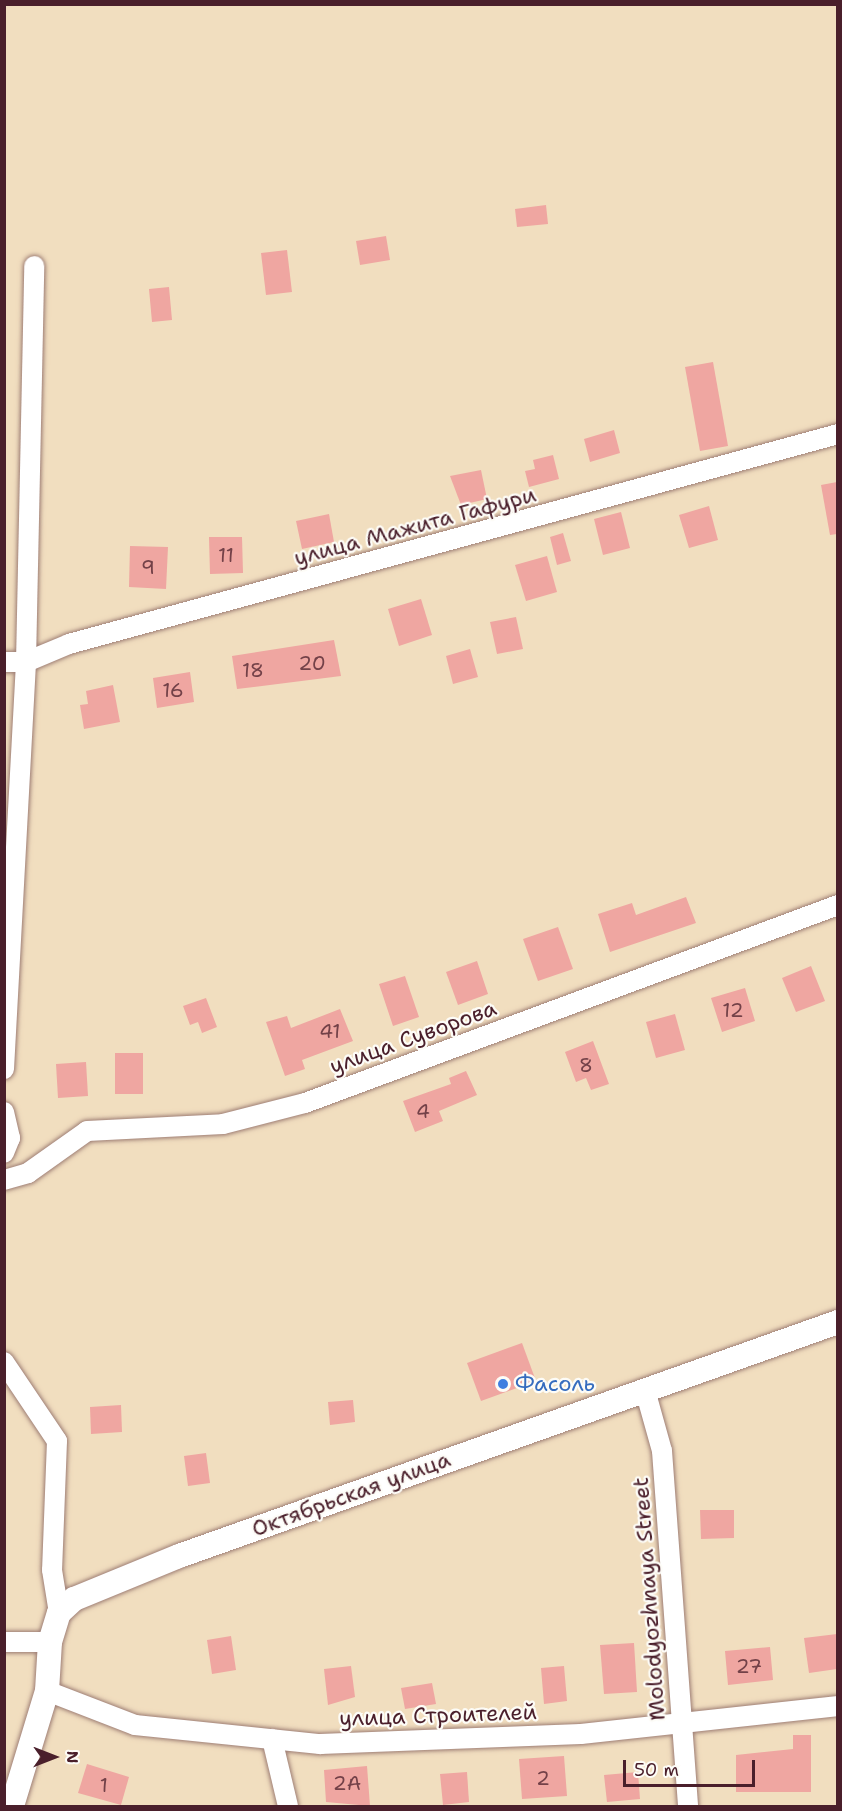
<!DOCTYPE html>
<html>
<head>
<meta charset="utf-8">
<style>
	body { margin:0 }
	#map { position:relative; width:842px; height:1811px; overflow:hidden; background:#f1debf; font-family:"Shantell Sans",sans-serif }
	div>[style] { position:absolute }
	.building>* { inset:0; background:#efa6a1 }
	.roads { filter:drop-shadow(0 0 2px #9e7e75) drop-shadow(0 0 2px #9e7e75) }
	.minor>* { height:20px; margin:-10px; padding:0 10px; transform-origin:10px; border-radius:10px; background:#fff }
	.tertiary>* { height:24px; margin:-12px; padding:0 12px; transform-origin:12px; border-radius:12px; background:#fff }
	.dots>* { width:16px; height:16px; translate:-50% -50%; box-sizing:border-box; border:3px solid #fdfcf7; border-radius:50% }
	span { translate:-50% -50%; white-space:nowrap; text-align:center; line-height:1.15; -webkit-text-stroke:4.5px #fdfcf7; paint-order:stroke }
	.number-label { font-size:20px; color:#734148 }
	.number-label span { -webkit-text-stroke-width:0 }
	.street-label { font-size:22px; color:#4a1f2b }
	.shop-label { font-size:22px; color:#366cbe }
	.left { translate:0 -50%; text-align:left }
	.frame { position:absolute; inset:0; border:6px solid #4a1f2b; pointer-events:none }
	.north { position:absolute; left:24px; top:1727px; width:60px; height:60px; -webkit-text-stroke:4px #fdfcf7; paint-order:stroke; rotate:90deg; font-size:16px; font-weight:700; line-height:24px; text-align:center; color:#4a1f2b }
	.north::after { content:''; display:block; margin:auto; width:21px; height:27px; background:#4a1f2b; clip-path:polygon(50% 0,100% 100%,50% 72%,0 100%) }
	.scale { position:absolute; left:623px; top:1760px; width:132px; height:27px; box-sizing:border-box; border:3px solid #4a1f2b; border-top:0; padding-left:8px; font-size:18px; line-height:21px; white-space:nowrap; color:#4a1f2b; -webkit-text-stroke:4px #fdfcf7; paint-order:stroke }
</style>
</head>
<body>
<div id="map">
	<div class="building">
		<i style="clip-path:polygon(546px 205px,548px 224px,517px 227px,515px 209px)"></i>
		<i style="clip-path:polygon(386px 236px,390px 260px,360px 265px,356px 241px)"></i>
		<i style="clip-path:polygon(287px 250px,292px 292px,266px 295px,261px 253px)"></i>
		<i style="clip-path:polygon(169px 287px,172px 320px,152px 322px,149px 289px)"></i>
		<i style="clip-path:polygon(713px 362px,728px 446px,700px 451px,685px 367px)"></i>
		<i style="clip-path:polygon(614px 430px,620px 453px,590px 462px,584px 439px)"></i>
		<i style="clip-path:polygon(553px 455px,559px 479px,529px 487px,525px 471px,535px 469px,533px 460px)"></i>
		<i style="clip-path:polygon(481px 470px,487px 499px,461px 505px,450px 476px)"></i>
		<i style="clip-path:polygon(837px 482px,837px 534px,830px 535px,821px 485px)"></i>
		<i style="clip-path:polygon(709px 506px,718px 540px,689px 548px,679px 515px)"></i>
		<i style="clip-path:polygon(621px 512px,630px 548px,603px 555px,594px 519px)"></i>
		<i style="clip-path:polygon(329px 514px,334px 542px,302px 549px,296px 521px)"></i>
		<i style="clip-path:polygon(563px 533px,571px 561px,557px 565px,550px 537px)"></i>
		<i style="clip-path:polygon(209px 537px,242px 537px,243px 573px,210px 574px)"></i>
		<i style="clip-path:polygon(130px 546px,168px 547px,166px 589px,129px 587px)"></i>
		<i style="clip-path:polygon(547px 556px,557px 592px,526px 601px,515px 565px)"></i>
		<i style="clip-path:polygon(421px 599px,432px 635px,399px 646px,388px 609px)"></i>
		<i style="clip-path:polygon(516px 617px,523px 649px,497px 654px,490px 622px)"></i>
		<i style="clip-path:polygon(334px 640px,341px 676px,237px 689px,232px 656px)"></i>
		<i style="clip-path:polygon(470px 649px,478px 677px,453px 684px,446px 656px)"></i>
		<i style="clip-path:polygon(190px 672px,194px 702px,157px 708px,153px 678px)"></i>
		<i style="clip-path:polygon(113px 685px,120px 722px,84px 729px,80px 705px,88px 704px,86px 691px)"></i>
		<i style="clip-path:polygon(686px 897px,696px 923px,610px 952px,598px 914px,632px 903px,636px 915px)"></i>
		<i style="clip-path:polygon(558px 927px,573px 969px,538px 981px,523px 939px)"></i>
		<i style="clip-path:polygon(477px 961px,488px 994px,458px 1005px,446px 972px)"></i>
		<i style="clip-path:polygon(811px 966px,825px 1001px,796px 1012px,782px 978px)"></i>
		<i style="clip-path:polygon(405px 976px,419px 1017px,393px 1026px,379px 984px)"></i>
		<i style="clip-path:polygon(745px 988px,755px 1021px,722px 1032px,711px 998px)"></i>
		<i style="clip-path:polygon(206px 998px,217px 1027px,202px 1033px,198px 1022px,190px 1025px,183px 1006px)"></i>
		<i style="clip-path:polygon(340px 1009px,353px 1041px,302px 1060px,305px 1069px,285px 1076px,266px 1022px,287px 1016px,291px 1028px)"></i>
		<i style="clip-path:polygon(675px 1014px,685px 1050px,656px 1058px,646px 1022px)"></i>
		<i style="clip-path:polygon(593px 1041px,609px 1084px,591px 1090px,586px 1078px,576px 1082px,565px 1052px)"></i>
		<i style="clip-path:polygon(115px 1053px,143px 1053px,143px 1094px,115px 1094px)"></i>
		<i style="clip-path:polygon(86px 1062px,88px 1096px,58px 1098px,56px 1064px)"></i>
		<i style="clip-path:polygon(466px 1071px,477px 1095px,439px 1111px,443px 1121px,415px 1132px,403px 1101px,451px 1084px,449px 1078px)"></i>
		<i style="clip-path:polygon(522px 1343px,536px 1381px,481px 1401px,467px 1363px)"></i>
		<i style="clip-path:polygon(353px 1400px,355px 1422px,330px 1425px,328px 1402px)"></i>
		<i style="clip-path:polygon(121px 1405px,122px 1432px,91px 1434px,90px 1407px)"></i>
		<i style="clip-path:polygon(206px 1453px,210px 1483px,188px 1486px,184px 1456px)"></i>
		<i style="clip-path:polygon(700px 1510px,734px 1510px,734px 1538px,701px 1539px)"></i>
		<i style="clip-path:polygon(837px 1634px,837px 1669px,809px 1673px,804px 1638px)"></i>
		<i style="clip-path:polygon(231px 1636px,236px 1670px,212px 1674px,207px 1640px)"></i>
		<i style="clip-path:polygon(634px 1643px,637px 1692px,604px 1694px,600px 1645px)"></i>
		<i style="clip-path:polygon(770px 1647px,773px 1680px,728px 1685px,725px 1651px)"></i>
		<i style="clip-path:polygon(351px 1666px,355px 1697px,328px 1705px,324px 1669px)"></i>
		<i style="clip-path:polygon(564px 1666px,567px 1701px,544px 1704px,541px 1668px)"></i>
		<i style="clip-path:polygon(432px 1683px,436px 1704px,405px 1709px,401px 1688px)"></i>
		<i style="clip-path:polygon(793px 1735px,811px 1735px,811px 1792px,736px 1792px,736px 1755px,793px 1749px)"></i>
		<i style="clip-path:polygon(564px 1756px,567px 1796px,522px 1799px,519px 1759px)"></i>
		<i style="clip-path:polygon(87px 1764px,129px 1777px,121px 1805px,78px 1793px)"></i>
		<i style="clip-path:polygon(367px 1766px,370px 1806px,326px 1802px,324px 1770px)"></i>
		<i style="clip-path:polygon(467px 1772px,469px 1802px,443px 1805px,440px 1774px)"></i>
		<i style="clip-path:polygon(638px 1772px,640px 1799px,607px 1802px,604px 1775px)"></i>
	</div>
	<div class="roads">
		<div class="minor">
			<i style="left:4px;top:662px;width:22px"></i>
			<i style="left:26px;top:662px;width:47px;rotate:-22.7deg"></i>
			<i style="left:69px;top:644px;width:797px;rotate:-15.27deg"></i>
			<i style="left:4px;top:1069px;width:408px;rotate:-86.9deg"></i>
			<i style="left:26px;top:662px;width:396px;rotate:-88.8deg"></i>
			<i style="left:4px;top:1112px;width:27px;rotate:77deg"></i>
			<i style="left:10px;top:1138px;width:16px;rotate:112deg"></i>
			<i style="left:4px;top:1180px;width:25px;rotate:-16deg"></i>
			<i style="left:28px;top:1173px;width:72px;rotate:-35.4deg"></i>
			<i style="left:87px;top:1131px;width:136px;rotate:-2.9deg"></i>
			<i style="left:223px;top:1124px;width:85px;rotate:-14.4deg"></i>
			<i style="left:305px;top:1103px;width:569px;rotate:-20.38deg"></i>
			<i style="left:4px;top:1362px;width:95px;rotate:56.1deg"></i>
			<i style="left:57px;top:1441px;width:129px;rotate:92.2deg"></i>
			<i style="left:52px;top:1570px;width:44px;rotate:80.8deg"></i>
			<i style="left:645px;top:1390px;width:63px;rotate:74.4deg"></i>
			<i style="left:662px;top:1451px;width:356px;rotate:85.8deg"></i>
			<i style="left:4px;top:1642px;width:46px"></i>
			<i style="left:47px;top:1691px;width:94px;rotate:21.1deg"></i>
			<i style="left:135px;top:1725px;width:186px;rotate:5.9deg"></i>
			<i style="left:320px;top:1744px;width:261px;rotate:-2.2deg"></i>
			<i style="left:581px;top:1734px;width:259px;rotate:-6.2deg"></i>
			<i style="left:272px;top:1739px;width:69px;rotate:76.6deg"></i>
		</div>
		<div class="tertiary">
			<i style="left:12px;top:1806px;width:120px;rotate:-73.1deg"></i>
			<i style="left:47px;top:1691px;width:49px;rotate:-86.5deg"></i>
			<i style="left:50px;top:1642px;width:30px;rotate:-73deg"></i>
			<i style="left:59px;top:1613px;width:21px;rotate:-43deg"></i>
			<i style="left:74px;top:1599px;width:113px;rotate:-22.3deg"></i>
			<i style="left:179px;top:1556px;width:699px;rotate:-19.55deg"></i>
		</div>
	</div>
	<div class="dots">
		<i style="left:503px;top:1384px;background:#3f7fe0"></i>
	</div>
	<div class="number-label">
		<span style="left:226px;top:555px">11</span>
		<span style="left:148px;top:567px">9</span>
		<span style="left:312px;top:663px">20</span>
		<span style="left:253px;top:670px">18</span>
		<span style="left:173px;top:690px">16</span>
		<span style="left:733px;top:1010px">12</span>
		<span style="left:330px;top:1031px">41</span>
		<span style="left:586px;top:1065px">8</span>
		<span style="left:423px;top:1111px">4</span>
		<span style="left:749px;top:1666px">27</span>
		<span style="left:543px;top:1778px">2</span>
		<span style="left:347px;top:1783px">2А</span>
		<span style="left:104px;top:1785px">1</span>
	</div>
	<div class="street-label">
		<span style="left:415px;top:526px;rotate:-15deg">улица Мажита Гафури</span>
		<span style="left:413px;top:1037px;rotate:-20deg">улица Суворова</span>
		<span style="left:351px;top:1494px;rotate:-20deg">Октябрьская улица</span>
		<span style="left:649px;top:1599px;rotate:-94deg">Molodyozhnaya Street</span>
		<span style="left:438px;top:1715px;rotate:-2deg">улица Строителей</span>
	</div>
	<div class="shop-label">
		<span class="left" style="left:515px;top:1384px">Фасоль</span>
	</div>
	<div class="frame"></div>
	<div class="north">N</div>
	<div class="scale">50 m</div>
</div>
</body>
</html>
